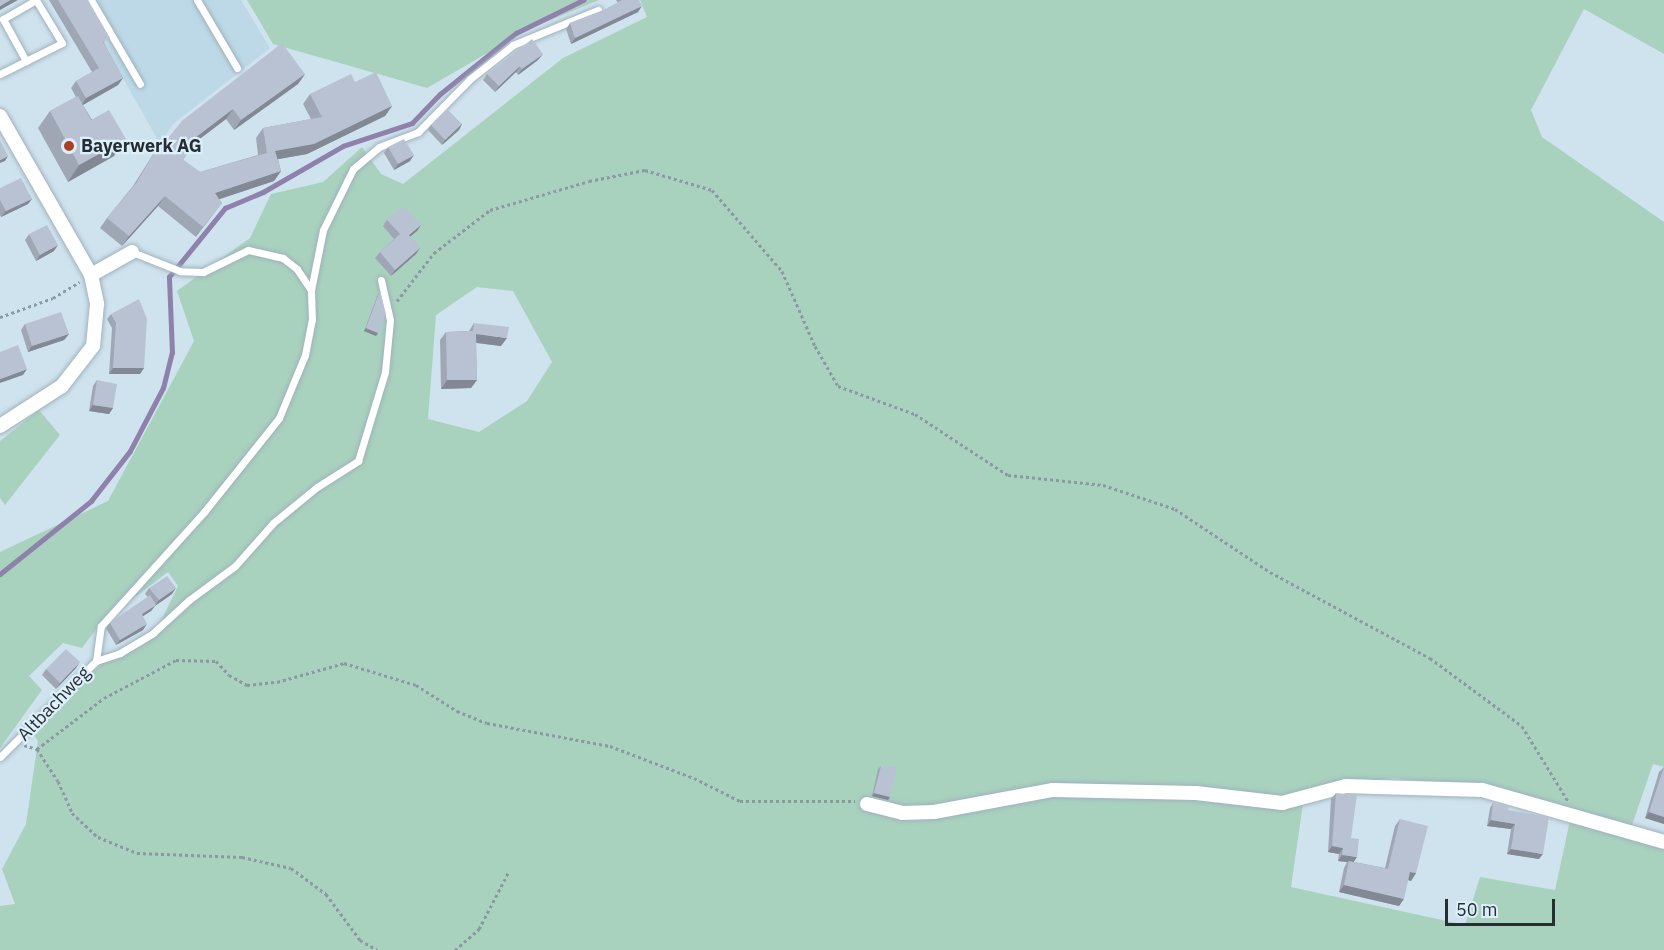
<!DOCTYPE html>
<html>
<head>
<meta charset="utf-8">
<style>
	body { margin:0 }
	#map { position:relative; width:1664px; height:950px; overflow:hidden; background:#cfe3ee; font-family:"IBM Plex Sans",sans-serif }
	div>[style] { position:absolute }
	.built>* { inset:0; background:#bdd9e7 }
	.green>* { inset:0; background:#a9d2be }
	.stream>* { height:4.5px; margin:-2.25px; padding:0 2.25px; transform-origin:2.25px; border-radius:2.25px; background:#8e82ac }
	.path>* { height:3px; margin-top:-1.5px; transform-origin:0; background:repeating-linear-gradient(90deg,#8a99a2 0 3px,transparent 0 6px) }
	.roads { filter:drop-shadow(0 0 2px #9fb2bc) drop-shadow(0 0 2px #9fb2bc) }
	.service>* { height:7px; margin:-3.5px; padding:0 3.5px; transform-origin:3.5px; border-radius:3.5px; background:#fff }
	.minor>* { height:14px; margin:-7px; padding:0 7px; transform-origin:7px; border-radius:7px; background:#fff }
	.wall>* { inset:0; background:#9fa7b5 }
	.shaded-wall>* { inset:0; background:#828894 }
	.building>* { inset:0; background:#b9c2d3 }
	.dots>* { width:16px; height:16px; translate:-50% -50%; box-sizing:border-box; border:3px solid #dcf0fb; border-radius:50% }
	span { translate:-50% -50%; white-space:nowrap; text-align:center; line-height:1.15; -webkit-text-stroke:4.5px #dcf0fb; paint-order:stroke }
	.poi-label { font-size:18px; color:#272e33; font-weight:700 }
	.left { translate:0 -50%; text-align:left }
	.street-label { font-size:18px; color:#272e33 }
	.scale { position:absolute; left:1445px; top:899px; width:110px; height:27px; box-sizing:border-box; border:3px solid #272e33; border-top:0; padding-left:8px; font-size:18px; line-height:21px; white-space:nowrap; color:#272e33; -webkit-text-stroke:4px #dcf0fb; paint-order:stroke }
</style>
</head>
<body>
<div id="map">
	<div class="built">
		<i style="clip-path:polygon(79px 0,241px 0,270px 48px,173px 124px,160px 144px)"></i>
	</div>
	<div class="green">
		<i style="clip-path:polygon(247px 0,599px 0,529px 29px,427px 88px,273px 44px)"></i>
		<i style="clip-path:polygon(evenodd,640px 0,1664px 0,1664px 54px,1584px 9px,1531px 110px,1542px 137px,1664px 222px,1664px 767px,1653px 764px,1631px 828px,1664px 848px,1664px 950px,0 950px,0 906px,15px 904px,2px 869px,26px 824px,38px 741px,32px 733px,57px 702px,115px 653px,159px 625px,178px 586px,168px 572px,100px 624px,82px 648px,63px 643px,29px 676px,42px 690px,0 748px,0 552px,108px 501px,194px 341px,177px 291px,250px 238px,271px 194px,323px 182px,362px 147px,381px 174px,403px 184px,563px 58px,647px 17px,640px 0,477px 287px,513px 291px,552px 362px,527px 401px,479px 432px,428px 419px,436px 315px,477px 287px,640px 0,1394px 778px,1482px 788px,1572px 811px,1555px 890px,1480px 877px,1465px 925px,1291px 887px,1304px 797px,1336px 786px,1394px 778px)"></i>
		<i style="clip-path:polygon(39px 410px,60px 435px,5px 505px,0 498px,0 441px)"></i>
	</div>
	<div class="stream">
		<i style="left:0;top:574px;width:117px;rotate:-38.7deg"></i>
		<i style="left:91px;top:501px;width:63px;rotate:-52deg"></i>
		<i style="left:130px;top:451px;width:71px;rotate:-62.4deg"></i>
		<i style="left:163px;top:388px;width:36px;rotate:-76deg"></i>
		<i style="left:172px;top:353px;width:76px;rotate:-92.3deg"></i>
		<i style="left:169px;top:277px;width:89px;rotate:-50.9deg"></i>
		<i style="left:225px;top:208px;width:41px;rotate:-22.8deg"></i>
		<i style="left:263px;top:192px;width:92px;rotate:-29.9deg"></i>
		<i style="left:343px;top:146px;width:73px;rotate:-18.4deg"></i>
		<i style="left:412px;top:123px;width:40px;rotate:-46deg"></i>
		<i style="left:440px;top:94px;width:97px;rotate:-38.8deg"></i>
		<i style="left:516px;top:33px;width:75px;rotate:-26.2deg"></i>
	</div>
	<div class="path">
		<i style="left:397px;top:301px;width:61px;rotate:-52.4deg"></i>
		<i style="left:434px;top:253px;width:71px;rotate:-37.5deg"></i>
		<i style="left:490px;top:210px;width:103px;rotate:-16.3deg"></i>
		<i style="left:589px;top:181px;width:57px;rotate:-11.1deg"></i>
		<i style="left:645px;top:170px;width:70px;rotate:16.6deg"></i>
		<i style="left:712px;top:190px;width:107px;rotate:49.2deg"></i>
		<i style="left:782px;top:271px;width:82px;rotate:66.3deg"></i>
		<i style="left:815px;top:346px;width:46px;rotate:60.1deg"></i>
		<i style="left:838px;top:386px;width:82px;rotate:20deg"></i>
		<i style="left:915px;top:414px;width:111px;rotate:33.3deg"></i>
		<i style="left:1008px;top:475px;width:96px;rotate:6deg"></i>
		<i style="left:1103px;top:485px;width:76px;rotate:18.4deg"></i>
		<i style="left:1175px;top:509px;width:114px;rotate:33.6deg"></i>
		<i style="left:1270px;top:572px;width:182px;rotate:28.3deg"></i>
		<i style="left:1430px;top:658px;width:114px;rotate:36.5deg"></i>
		<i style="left:1522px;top:726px;width:88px;rotate:58.5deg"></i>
		<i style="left:0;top:317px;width:56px;rotate:-19.7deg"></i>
		<i style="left:53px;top:298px;width:31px;rotate:-31deg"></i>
		<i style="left:24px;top:745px;width:14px;rotate:17deg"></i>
		<i style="left:37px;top:749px;width:38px;rotate:57deg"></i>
		<i style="left:58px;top:781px;width:35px;rotate:66deg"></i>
		<i style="left:72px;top:813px;width:35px;rotate:43deg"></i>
		<i style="left:98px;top:837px;width:42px;rotate:22.3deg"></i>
		<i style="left:137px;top:853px;width:105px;rotate:2.2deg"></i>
		<i style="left:242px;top:857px;width:50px;rotate:12.7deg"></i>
		<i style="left:291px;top:868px;width:44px;rotate:36.6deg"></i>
		<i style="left:326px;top:894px;width:57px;rotate:53.5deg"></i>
		<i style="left:360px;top:940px;width:20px;rotate:30deg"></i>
		<i style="left:37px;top:749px;width:84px;rotate:-37.3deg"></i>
		<i style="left:104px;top:698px;width:81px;rotate:-27.8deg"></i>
		<i style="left:176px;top:660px;width:40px;rotate:1.4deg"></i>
		<i style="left:216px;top:661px;width:19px;rotate:47deg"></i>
		<i style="left:229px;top:675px;width:21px;rotate:29deg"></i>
		<i style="left:247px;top:685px;width:30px;rotate:-6deg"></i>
		<i style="left:277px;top:682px;width:70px;rotate:-15.8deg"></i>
		<i style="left:344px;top:663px;width:75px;rotate:17deg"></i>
		<i style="left:416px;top:685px;width:49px;rotate:32.4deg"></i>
		<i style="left:457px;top:711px;width:32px;rotate:22deg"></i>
		<i style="left:487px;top:723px;width:125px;rotate:10.6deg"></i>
		<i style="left:610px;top:746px;width:90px;rotate:20.9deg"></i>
		<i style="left:694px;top:778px;width:51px;rotate:26.6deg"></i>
		<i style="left:740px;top:801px;width:115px"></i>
		<i style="left:455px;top:950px;width:32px;rotate:-41deg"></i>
		<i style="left:479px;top:929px;width:63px;rotate:-62.6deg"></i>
	</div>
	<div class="roads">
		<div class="service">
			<i style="left:91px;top:0;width:97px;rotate:59.7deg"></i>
			<i style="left:197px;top:0;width:79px;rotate:59.5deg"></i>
			<i style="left:0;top:74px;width:69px;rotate:-26.6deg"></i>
			<i style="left:62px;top:43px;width:50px;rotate:-121.2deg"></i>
			<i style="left:36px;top:0;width:38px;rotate:150deg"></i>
			<i style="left:3px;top:19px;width:48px;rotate:61.3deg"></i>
			<i style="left:311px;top:290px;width:61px;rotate:-78.7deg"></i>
			<i style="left:323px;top:230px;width:68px;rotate:-63.8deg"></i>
			<i style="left:353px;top:169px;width:34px;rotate:-40deg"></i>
			<i style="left:379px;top:147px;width:42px;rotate:-21deg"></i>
			<i style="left:418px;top:132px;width:74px;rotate:-45.5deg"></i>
			<i style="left:470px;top:79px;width:55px;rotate:-38.3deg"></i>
			<i style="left:513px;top:45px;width:92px;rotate:-22.4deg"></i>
			<i style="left:96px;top:661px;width:25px;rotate:-18deg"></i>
			<i style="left:120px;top:653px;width:39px;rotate:-31deg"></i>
			<i style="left:153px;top:633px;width:49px;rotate:-42.5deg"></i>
			<i style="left:189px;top:600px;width:57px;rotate:-36.5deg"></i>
			<i style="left:235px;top:566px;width:57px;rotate:-48.5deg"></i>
			<i style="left:273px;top:523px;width:57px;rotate:-39.3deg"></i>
			<i style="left:317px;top:487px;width:49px;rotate:-32.4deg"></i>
			<i style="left:358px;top:461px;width:93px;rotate:-73.1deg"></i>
			<i style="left:385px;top:372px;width:52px;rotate:-84.5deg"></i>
			<i style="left:390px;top:320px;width:41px;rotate:-102.7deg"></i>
			<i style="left:0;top:757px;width:136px;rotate:-45deg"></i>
			<i style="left:96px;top:661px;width:35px;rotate:-82deg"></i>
			<i style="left:101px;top:626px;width:154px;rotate:-47.9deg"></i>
			<i style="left:204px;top:512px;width:120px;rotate:-51.4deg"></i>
			<i style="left:279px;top:418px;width:68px;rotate:-67.6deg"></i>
			<i style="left:305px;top:355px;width:36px;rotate:-79deg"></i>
			<i style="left:312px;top:320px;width:30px;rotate:-92deg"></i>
			<i style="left:311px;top:290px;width:25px;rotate:-124deg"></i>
			<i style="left:297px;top:269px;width:18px;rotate:-142deg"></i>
			<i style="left:283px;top:258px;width:36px;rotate:-167deg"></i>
			<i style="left:248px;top:250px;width:50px;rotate:153.9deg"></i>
			<i style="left:203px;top:272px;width:23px;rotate:-178deg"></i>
			<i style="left:180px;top:271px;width:52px;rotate:-158.4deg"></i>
		</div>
		<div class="minor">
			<i style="left:0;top:116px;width:183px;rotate:60.2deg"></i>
			<i style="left:91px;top:275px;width:30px;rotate:78deg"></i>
			<i style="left:97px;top:304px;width:42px;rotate:95.4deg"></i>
			<i style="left:93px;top:346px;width:51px;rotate:127.8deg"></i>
			<i style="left:62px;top:386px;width:74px;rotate:147.2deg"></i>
			<i style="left:91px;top:275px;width:47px;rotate:-29.3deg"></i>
			<i style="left:867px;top:804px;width:36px;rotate:14deg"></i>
			<i style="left:902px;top:813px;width:32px;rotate:-2deg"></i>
			<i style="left:934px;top:812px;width:121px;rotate:-10.5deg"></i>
			<i style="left:1053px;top:790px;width:143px;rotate:1.2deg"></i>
			<i style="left:1196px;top:793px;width:87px;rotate:6.6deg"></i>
			<i style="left:1282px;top:803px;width:66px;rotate:-14.9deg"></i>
			<i style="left:1346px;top:786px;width:136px;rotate:1.7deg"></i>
			<i style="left:1482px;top:790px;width:189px;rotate:15.9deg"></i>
		</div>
	</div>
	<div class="wall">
		<i style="clip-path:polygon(49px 0,88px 0,105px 45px,123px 78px,118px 85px,83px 105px,114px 156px,68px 182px,38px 128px,50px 111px,76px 97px,71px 88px,76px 81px,92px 72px)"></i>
		<i style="clip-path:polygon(616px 0,639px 0,638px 12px,571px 44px,566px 29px,570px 23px,604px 10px,618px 3px)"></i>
		<i style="clip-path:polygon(538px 60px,518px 75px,516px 72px,495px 92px,483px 80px,487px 74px)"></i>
		<i style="clip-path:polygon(305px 74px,298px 84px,234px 130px,226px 119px,192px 145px,183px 160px,200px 172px,258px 155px,256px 138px,263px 128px,311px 119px,303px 104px,310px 94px,355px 82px,392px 106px,385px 116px,307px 154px,278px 159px,281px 171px,274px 181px,219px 199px,222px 203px,196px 237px,158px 206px,122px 246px,100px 228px,107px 218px,133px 186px,159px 145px,162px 146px,183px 120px)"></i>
		<i style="clip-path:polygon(462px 124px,459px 130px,442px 145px,428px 130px,431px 125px)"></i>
		<i style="clip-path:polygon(388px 147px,410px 161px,394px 170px,384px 153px)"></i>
		<i style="clip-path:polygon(0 188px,32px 199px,28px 204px,1px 217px,0 215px)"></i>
		<i style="clip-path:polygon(387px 220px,421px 225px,417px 231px,410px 236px,420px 248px,416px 254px,391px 276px,375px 258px,380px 252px,394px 239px,383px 226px)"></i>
		<i style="clip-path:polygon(29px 234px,54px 251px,36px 261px,25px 240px)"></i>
		<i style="clip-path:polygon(380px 291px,378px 333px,376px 336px,364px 331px,378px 294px)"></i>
		<i style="clip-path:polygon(111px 314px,144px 368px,140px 374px,109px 374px,112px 328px,107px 319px)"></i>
		<i style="clip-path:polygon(474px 323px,501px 346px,476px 343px,477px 380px,471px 388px,441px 389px,440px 340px,446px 332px,469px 331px)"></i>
		<i style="clip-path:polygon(25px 324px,69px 334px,64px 340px,28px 352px,21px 330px)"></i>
		<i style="clip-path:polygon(97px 380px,113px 408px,109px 414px,89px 411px,93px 386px)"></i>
		<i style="clip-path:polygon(149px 588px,172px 594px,155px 606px,151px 611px,143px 616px,143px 630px,116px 645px,106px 628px,110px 623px,148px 597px,145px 594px)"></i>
		<i style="clip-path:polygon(76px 668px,56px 689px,42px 675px,46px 669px)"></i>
		<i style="clip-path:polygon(881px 766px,890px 797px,888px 800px,872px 796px,878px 769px)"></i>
		<i style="clip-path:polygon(1664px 767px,1664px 824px,1645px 818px,1659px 772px)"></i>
		<i style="clip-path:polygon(1336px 793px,1351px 838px,1354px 862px,1385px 868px,1395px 826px,1400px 819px,1416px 873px,1411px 881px,1408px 880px,1399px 906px,1339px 892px,1344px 868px,1347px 862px,1338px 861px,1339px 854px,1328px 852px,1331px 799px)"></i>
		<i style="clip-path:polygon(1493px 803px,1508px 810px,1539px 859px,1507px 854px,1511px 829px,1487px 826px,1490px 808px)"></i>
	</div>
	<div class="shaded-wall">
		<i style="clip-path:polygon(10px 0,18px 0,0 10px,0 6px)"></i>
		<i style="clip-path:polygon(642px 6px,638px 12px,571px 44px,575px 38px)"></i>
		<i style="clip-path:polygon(543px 54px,538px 60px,518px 75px,522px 69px)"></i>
		<i style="clip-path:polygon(520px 66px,516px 72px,495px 92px,499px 86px)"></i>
		<i style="clip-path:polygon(305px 74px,298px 84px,234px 130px,241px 120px)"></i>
		<i style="clip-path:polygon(123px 78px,118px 85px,81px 106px,86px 98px)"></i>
		<i style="clip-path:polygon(392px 106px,385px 116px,307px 154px,268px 161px,275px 151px)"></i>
		<i style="clip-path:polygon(233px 109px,226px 119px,189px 147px,196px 137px)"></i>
		<i style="clip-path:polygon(462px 124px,459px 130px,442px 145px,445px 140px)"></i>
		<i style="clip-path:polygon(126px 139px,114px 156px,68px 182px,79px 165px)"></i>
		<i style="clip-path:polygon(414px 155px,410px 161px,394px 170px,398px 164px)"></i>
		<i style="clip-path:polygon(8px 156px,5px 161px,0 163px,0 160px)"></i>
		<i style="clip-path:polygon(281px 171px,274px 181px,208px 203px,215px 193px)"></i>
		<i style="clip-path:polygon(165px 196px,158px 206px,122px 246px,129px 236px)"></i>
		<i style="clip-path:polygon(32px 199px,28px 204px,1px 217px,6px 211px)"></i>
		<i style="clip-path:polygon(421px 225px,417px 231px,405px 241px,409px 235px)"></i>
		<i style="clip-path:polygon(58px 245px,54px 251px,36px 261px,40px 255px)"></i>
		<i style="clip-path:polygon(420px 248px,416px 254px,391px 276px,395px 270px)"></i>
		<i style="clip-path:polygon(366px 328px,378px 333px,376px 336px,364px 331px)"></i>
		<i style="clip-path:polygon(69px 334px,64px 340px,28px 352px,32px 346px)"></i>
		<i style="clip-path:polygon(476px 334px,507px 338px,501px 346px,470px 342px)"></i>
		<i style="clip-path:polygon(113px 368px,144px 368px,140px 374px,109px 374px)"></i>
		<i style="clip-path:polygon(27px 369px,23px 375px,0 383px,0 379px)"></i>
		<i style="clip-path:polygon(447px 380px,477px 380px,471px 388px,441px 389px)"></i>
		<i style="clip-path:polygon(93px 405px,113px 408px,109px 414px,89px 411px)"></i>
		<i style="clip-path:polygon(176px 588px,172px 594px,155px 606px,151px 611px,137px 620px,142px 614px,155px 606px,159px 600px)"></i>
		<i style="clip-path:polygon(147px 624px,143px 630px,116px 645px,120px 640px)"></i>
		<i style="clip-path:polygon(80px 662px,76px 668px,56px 689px,60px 683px)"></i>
		<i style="clip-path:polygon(874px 793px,890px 797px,888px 800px,872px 796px)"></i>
		<i style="clip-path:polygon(1649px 812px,1664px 817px,1664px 824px,1645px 818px)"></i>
		<i style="clip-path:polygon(1491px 820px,1515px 824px,1511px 829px,1487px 826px)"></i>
		<i style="clip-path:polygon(1332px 846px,1343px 848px,1339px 854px,1328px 852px)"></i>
		<i style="clip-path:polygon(1511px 849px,1543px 854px,1539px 859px,1507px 854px)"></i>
		<i style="clip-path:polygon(1342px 855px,1357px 857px,1353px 863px,1349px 861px,1347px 862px,1338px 861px)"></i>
		<i style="clip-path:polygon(1410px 872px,1416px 873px,1411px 881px,1405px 879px)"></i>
		<i style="clip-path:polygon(1344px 885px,1404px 899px,1399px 906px,1339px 892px)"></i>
	</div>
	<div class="building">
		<i style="clip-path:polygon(0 0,10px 0,0 6px)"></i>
		<i style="clip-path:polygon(58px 0,88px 0,110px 38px,103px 42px,123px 78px,86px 98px,76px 81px,99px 68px)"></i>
		<i style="clip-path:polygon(622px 0,639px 0,642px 6px,575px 38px,570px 23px,604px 10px)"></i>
		<i style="clip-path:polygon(532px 39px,543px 54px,522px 69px,520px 66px,499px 86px,487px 74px)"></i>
		<i style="clip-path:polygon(282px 43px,305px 74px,241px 120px,233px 109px,196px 137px,183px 160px,200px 172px,267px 153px,263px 128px,322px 117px,310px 94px,351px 74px,355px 82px,376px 72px,392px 106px,314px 144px,275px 151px,281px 171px,215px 193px,222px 203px,203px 227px,165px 196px,129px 236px,107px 218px,137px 182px,159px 145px,162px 146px,183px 120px)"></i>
		<i style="clip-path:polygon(78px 96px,91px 120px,109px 110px,126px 139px,79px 165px,50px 111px)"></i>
		<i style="clip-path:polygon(447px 109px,462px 124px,445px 140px,431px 125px)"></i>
		<i style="clip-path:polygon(404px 139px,414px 155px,398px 164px,388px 147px)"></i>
		<i style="clip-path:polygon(0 140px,8px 156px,0 160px)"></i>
		<i style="clip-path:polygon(21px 178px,32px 199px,6px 211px,0 200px,0 188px)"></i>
		<i style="clip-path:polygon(404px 206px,421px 225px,409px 235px,420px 248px,395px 270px,380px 252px,400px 234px,387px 220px)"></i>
		<i style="clip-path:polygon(47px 225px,58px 245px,40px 255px,29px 234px)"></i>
		<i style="clip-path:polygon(380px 291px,386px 314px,378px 333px,366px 328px)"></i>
		<i style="clip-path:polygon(139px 299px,147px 319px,144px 368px,113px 368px,116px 322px,111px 314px)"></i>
		<i style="clip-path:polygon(61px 312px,69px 334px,32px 346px,25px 324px)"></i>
		<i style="clip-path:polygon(474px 323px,509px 327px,507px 338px,476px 334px,477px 380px,447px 380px,446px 332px,473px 331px)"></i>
		<i style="clip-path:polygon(18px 345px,27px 369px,0 379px,0 352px)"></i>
		<i style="clip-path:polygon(97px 380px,117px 384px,113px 408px,93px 405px)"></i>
		<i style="clip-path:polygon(167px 576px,176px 588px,159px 600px,149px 588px)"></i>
		<i style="clip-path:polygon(150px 595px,156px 605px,142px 614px,147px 624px,120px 640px,110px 623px)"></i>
		<i style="clip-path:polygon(66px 649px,80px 662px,60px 683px,46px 669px)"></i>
		<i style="clip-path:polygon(881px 766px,897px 767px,890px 797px,874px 793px)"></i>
		<i style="clip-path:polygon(1664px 767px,1664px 817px,1649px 812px)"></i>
		<i style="clip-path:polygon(1336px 793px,1357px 795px,1351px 838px,1359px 839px,1357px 857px,1342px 855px,1343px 848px,1332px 846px)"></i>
		<i style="clip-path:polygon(1493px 803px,1509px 805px,1508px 810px,1549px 817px,1543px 854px,1511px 849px,1515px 824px,1491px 820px)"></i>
		<i style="clip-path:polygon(1400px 819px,1428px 826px,1416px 873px,1410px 872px,1404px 899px,1344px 885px,1349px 861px,1388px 869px)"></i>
	</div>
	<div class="dots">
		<i style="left:69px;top:146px;background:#aa4222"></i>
	</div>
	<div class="poi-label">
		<span class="left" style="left:81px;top:146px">Bayerwerk AG</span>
	</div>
	<div class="street-label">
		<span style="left:54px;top:704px;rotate:-46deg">Altbachweg</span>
	</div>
	<div class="scale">50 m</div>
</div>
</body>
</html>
